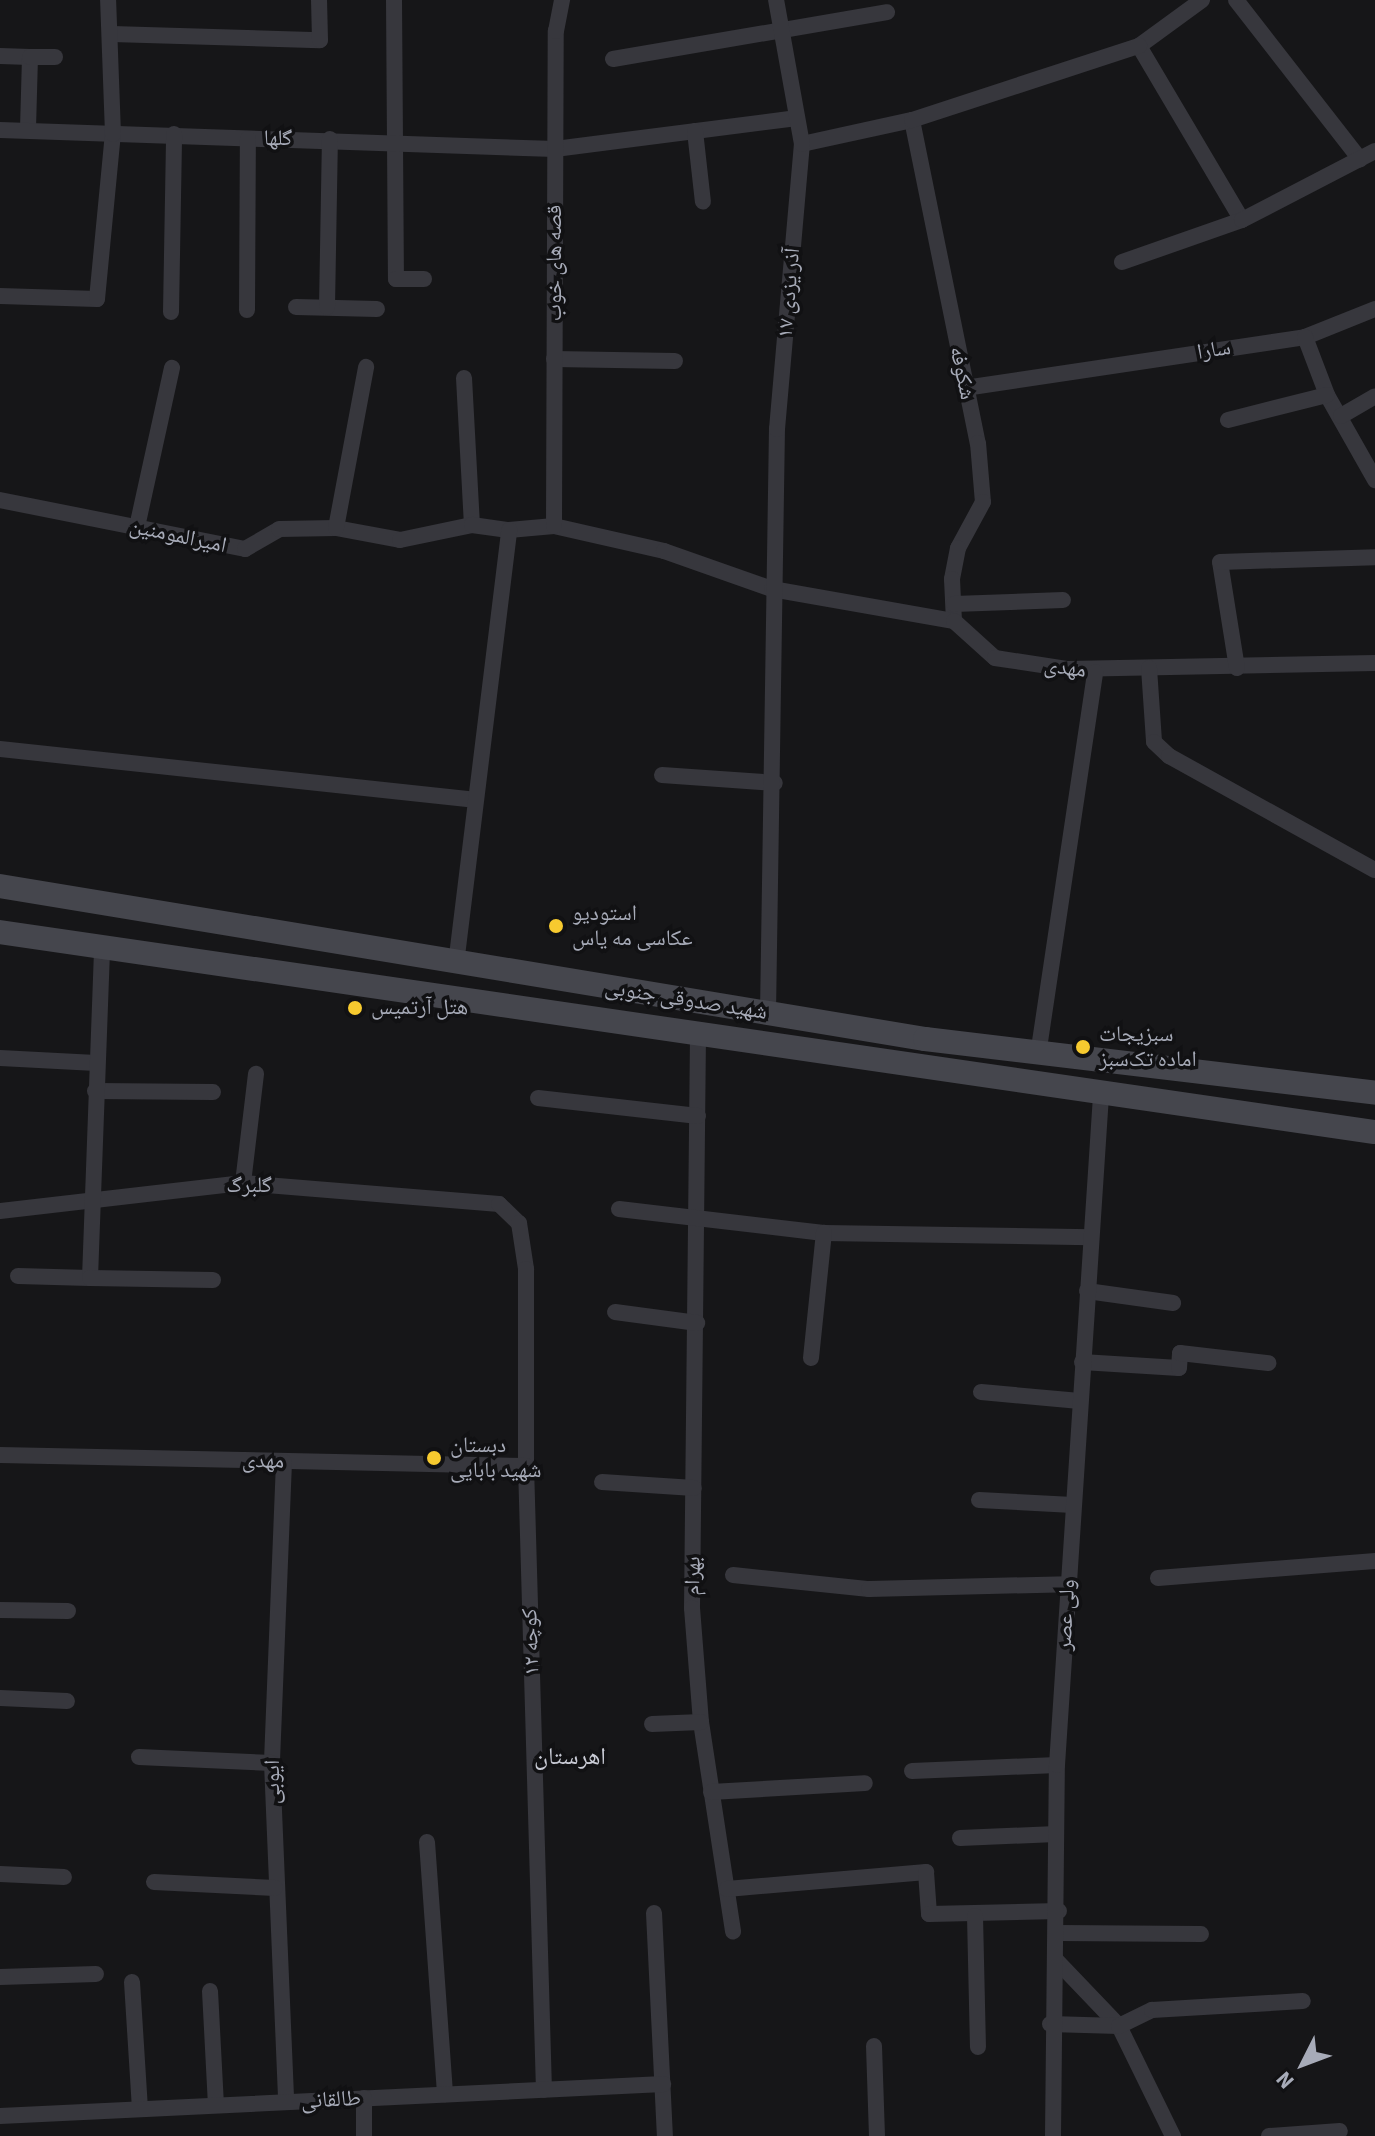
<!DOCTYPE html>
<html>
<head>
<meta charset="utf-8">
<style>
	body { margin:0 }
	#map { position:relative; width:1375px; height:2136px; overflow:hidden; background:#161618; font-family:"Source Sans 3","Noto Naskh Arabic",sans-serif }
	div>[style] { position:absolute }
	.street>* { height:16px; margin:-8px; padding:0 8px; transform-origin:8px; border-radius:8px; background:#37373d }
	.secondary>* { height:24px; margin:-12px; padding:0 12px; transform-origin:12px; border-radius:12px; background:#45464d }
	.dots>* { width:22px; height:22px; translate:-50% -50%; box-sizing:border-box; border:4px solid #111113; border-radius:50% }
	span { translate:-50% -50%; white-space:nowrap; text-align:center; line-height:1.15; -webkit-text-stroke:7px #111113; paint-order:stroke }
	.street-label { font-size:22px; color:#a7abb8 }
	.poi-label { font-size:22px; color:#a7abb8 }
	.left { translate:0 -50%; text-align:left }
	.neighbourhood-label { font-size:24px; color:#c8cad4 }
	.north { position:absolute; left:1263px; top:2024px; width:80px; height:80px; -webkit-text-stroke:6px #111113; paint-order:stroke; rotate:228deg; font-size:22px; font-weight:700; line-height:32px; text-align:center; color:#a7abb8 }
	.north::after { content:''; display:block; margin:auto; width:28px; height:36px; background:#a7abb8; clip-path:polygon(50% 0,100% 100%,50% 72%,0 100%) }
</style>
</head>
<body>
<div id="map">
	<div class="street">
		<i style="left:394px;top:0;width:279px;rotate:89.6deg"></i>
		<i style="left:396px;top:279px;width:28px"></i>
		<i style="left:1202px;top:0;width:78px;rotate:143.9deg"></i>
		<i style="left:1139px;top:46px;width:202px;rotate:59.4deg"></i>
		<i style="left:1236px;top:0;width:202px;rotate:52.1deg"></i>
		<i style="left:112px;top:34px;width:208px;rotate:1.7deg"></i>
		<i style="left:320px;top:40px;width:40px;rotate:-91.4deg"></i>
		<i style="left:0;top:56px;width:30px;rotate:2deg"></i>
		<i style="left:30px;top:57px;width:73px;rotate:91.6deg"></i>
		<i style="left:30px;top:57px;width:25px"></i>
		<i style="left:613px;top:59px;width:278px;rotate:-9.7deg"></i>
		<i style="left:912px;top:120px;width:330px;rotate:78.5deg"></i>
		<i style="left:978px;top:443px;width:59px;rotate:85.2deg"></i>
		<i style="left:983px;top:502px;width:52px;rotate:118.5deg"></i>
		<i style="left:958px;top:548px;width:32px;rotate:101deg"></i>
		<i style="left:952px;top:579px;width:42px;rotate:87.3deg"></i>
		<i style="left:0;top:130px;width:555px;rotate:1.96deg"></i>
		<i style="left:555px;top:149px;width:244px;rotate:-7.3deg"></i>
		<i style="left:695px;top:131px;width:71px;rotate:83.6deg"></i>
		<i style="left:802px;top:144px;width:113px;rotate:-12.3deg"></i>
		<i style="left:912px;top:120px;width:239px;rotate:-18.1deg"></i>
		<i style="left:1122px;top:262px;width:127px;rotate:-19.3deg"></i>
		<i style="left:1242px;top:220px;width:150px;rotate:-27.4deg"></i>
		<i style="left:0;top:296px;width:97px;rotate:1.8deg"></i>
		<i style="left:97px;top:299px;width:166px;rotate:-84.5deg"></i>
		<i style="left:113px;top:134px;width:134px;rotate:-92.1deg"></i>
		<i style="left:296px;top:307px;width:81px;rotate:1.4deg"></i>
		<i style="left:327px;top:307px;width:168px;rotate:-89deg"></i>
		<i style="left:247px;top:310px;width:171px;rotate:-89.7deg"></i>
		<i style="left:171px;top:312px;width:178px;rotate:-89deg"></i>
		<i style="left:1305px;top:337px;width:75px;rotate:-21.8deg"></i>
		<i style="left:554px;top:359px;width:121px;rotate:0.9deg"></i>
		<i style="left:464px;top:378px;width:147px;rotate:86.9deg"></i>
		<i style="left:965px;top:388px;width:344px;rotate:-8.5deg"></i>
		<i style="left:1305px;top:337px;width:62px;rotate:69.2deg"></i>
		<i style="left:1327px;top:395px;width:98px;rotate:60.5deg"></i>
		<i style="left:1341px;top:416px;width:39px;rotate:-30deg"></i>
		<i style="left:1228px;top:420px;width:102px;rotate:-14.2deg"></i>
		<i style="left:0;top:500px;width:250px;rotate:11.3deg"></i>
		<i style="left:245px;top:549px;width:39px;rotate:-30deg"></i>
		<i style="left:279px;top:529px;width:57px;rotate:-1deg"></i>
		<i style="left:336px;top:528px;width:65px;rotate:10.6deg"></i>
		<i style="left:400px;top:540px;width:74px;rotate:-11.8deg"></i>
		<i style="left:472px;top:525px;width:37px;rotate:8deg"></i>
		<i style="left:509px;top:530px;width:45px;rotate:-5.1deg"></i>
		<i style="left:554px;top:526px;width:113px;rotate:12.8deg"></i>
		<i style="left:664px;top:551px;width:114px;rotate:19.4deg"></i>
		<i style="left:772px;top:589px;width:185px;rotate:10deg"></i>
		<i style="left:954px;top:621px;width:55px;rotate:42.1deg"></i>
		<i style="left:995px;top:658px;width:74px;rotate:8.6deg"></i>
		<i style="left:1068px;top:669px;width:307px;rotate:-1.1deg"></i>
		<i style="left:554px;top:526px;width:495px;rotate:-89.8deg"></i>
		<i style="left:556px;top:31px;width:32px;rotate:-79deg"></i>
		<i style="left:137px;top:527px;width:163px;rotate:-77.6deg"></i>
		<i style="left:336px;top:528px;width:164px;rotate:-79.4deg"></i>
		<i style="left:954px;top:604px;width:109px;rotate:-2.1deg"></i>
		<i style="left:1149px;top:668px;width:74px;rotate:86.1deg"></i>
		<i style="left:1154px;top:742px;width:21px;rotate:43deg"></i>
		<i style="left:1169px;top:756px;width:235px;rotate:29deg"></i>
		<i style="left:1237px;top:668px;width:107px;rotate:-99.1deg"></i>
		<i style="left:1220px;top:562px;width:155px;rotate:-1.8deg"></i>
		<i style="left:0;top:749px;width:477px;rotate:6.1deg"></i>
		<i style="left:662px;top:775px;width:113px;rotate:4deg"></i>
		<i style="left:456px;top:964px;width:437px;rotate:-83deg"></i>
		<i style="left:768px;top:1013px;width:584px;rotate:-89.12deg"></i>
		<i style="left:777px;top:429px;width:286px;rotate:-85deg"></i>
		<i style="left:802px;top:144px;width:146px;rotate:-100.2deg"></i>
		<i style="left:698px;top:1035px;width:573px;rotate:90.6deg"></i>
		<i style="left:692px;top:1608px;width:114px;rotate:85.5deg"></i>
		<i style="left:701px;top:1722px;width:212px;rotate:81.3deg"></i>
		<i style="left:1038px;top:1055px;width:387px;rotate:-81.5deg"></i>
		<i style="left:0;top:1058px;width:96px;rotate:3deg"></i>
		<i style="left:95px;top:1091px;width:118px;rotate:0.5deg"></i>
		<i style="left:538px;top:1098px;width:161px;rotate:6.4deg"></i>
		<i style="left:243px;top:1183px;width:110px;rotate:-83.2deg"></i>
		<i style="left:619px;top:1209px;width:206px;rotate:6.7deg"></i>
		<i style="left:824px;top:1233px;width:267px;rotate:0.9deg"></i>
		<i style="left:0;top:1211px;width:245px;rotate:-6.6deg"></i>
		<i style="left:243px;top:1183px;width:257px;rotate:4.7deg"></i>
		<i style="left:499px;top:1204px;width:28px;rotate:44deg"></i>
		<i style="left:519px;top:1223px;width:47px;rotate:81.3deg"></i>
		<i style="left:526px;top:1269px;width:197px;rotate:90deg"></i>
		<i style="left:526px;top:1466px;width:624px;rotate:88.35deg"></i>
		<i style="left:18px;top:1276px;width:72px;rotate:1.6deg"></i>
		<i style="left:90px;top:1278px;width:331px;rotate:-87.9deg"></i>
		<i style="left:90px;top:1278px;width:123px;rotate:0.9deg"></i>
		<i style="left:1087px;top:1291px;width:87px;rotate:7.9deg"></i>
		<i style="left:615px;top:1312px;width:83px;rotate:7.6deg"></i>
		<i style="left:811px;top:1358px;width:126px;rotate:-84.1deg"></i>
		<i style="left:1082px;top:1362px;width:97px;rotate:3.5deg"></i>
		<i style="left:1179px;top:1368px;width:15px;rotate:-86deg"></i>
		<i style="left:1180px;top:1353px;width:89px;rotate:6.5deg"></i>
		<i style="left:981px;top:1392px;width:99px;rotate:5.2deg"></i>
		<i style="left:0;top:1455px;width:526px;rotate:1.2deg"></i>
		<i style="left:284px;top:1462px;width:301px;rotate:92.3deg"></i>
		<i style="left:272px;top:1763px;width:339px;rotate:87.6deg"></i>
		<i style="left:602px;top:1482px;width:92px;rotate:3.7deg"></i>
		<i style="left:979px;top:1500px;width:94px;rotate:3deg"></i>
		<i style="left:733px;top:1575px;width:137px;rotate:5.9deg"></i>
		<i style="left:869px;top:1589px;width:198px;rotate:-1.4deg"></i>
		<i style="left:1158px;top:1578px;width:218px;rotate:-4.5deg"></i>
		<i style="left:0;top:1610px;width:68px;rotate:0.8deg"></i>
		<i style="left:0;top:1698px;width:67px;rotate:2.6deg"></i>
		<i style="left:652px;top:1724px;width:49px;rotate:-2.3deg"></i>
		<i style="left:139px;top:1757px;width:133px;rotate:2.6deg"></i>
		<i style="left:912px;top:1771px;width:145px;rotate:-2.4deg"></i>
		<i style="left:711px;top:1792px;width:154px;rotate:-3.3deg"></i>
		<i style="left:960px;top:1838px;width:96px;rotate:-2.4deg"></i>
		<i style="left:427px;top:1842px;width:253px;rotate:85.9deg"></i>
		<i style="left:0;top:1874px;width:64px;rotate:2.7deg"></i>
		<i style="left:154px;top:1882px;width:121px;rotate:2.8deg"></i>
		<i style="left:727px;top:1889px;width:200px;rotate:-4.9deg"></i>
		<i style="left:926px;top:1872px;width:42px;rotate:85.9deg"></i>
		<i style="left:929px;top:1914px;width:130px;rotate:-1.3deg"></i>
		<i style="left:654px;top:1913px;width:223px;rotate:87.2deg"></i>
		<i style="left:975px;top:1916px;width:131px;rotate:88.7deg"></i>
		<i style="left:1058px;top:1933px;width:143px;rotate:0.4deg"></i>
		<i style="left:1056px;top:1960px;width:91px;rotate:46.3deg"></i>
		<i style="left:1119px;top:2026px;width:123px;rotate:63.9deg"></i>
		<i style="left:0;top:1977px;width:96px;rotate:-1.8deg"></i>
		<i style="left:132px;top:1982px;width:127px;rotate:86.4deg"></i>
		<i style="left:210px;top:1991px;width:114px;rotate:87deg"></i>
		<i style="left:1050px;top:2024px;width:69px;rotate:1.7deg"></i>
		<i style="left:1119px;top:2026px;width:37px;rotate:-26deg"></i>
		<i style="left:1152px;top:2010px;width:151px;rotate:-3.4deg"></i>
		<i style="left:874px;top:2046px;width:90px;rotate:88.1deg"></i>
		<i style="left:0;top:2116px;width:664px;rotate:-2.76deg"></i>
		<i style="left:364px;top:2136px;width:38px;rotate:-90deg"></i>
		<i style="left:1053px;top:2136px;width:371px;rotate:-89.4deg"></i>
		<i style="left:1057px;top:1765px;width:671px;rotate:-86.24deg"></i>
		<i style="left:1269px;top:2136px;width:71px;rotate:-4deg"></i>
	</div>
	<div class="secondary">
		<i style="left:0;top:886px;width:938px;rotate:9.39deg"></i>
		<i style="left:925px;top:1039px;width:453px;rotate:6.8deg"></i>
		<i style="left:0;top:932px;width:1389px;rotate:8.28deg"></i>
	</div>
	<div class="dots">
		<i style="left:556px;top:926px;background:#f7ca2f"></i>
		<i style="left:355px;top:1008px;background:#f7ca2f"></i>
		<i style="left:1083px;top:1047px;background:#f7ca2f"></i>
		<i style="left:434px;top:1458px;background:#f7ca2f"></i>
	</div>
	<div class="street-label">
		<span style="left:278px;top:139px">گلها</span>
		<span style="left:555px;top:263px;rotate:-90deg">قصه های خوب</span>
		<span style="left:789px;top:293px;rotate:-85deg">آذر یزدی ۱۷</span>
		<span style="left:1214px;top:350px;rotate:-9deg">سارا</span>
		<span style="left:962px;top:373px;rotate:78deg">شکوفه</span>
		<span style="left:178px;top:536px;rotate:12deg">امیرالمومنین</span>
		<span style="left:1065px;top:668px;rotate:7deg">مهدی</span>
		<span style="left:686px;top:1000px;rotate:9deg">شهید صدوقی جنوبی</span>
		<span style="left:249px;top:1186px">گلبرگ</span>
		<span style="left:263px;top:1461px;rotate:1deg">مهدی</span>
		<span style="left:693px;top:1576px;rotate:-89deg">بهرام</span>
		<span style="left:1066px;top:1615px;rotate:-87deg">ولی عصر</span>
		<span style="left:531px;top:1642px;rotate:-92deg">کوچه ۱۲</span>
		<span style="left:273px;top:1782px;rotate:-90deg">ایوبی</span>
		<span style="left:331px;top:2100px;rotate:-3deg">طالقانی</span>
	</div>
	<div class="poi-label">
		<span class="left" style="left:572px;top:926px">استودیو<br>عکاسی مه یاس</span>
		<span class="left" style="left:371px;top:1008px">هتل آرتمیس</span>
		<span class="left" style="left:1099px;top:1047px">سبزیجات<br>اماده تک‌سبز</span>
		<span class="left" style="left:450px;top:1458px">دبستان<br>شهید بابایی</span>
	</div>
	<div class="neighbourhood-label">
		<span style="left:570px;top:1757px">اهرستان</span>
	</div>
	<div class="north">N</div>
</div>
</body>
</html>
